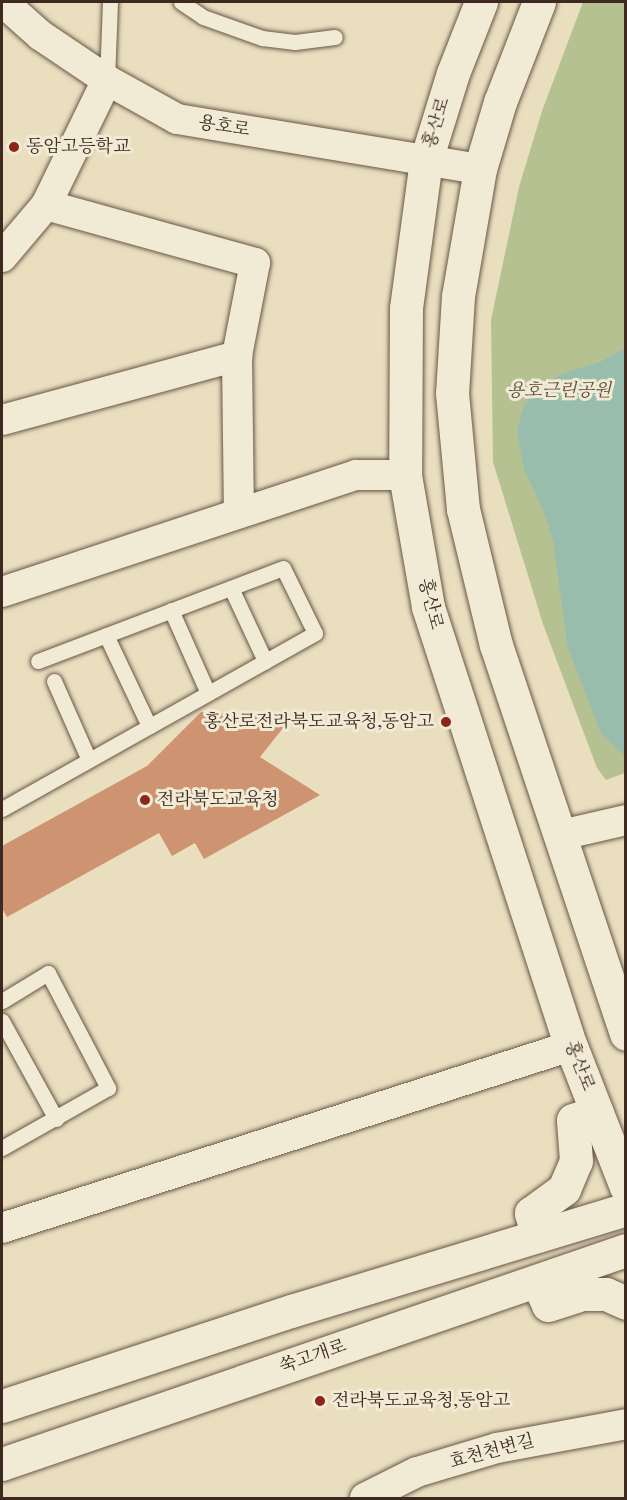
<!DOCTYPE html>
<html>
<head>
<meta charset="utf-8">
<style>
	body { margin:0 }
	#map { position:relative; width:627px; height:1500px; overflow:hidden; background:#e9debe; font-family:"Libre Bodoni","Noto Serif KR",serif }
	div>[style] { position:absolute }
	.green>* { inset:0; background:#b6c192 }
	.water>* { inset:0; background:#99bdac }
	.building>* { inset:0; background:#ce9472 }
	.roads { filter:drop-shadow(0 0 2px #695648) drop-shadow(0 0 2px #695648) }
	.service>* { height:15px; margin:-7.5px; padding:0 7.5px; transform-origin:7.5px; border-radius:7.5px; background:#f1ead5 }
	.minor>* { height:30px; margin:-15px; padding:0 15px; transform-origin:15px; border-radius:15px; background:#f1ead5 }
	.tertiary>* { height:33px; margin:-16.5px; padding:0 16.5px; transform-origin:16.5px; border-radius:16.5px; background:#f1ead5 }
	.dots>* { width:16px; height:16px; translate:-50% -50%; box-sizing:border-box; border:3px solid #f1ead5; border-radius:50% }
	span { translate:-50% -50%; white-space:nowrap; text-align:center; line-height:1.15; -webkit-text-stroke:6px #f1ead5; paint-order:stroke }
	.street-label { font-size:18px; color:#3e2921 }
	.poi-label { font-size:18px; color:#3e2921 }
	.left { translate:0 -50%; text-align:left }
	.right { translate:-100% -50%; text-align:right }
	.park-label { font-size:18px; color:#5c4f3d; font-style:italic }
	.frame { position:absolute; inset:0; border:3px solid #3e2921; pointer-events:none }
</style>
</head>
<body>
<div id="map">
	<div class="green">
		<i style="clip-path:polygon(583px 2px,625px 2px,625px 773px,606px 780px,597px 768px,543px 624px,493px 462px,491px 320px,519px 187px,542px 111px)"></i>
	</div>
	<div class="water">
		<i style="clip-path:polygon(625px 348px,626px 756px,625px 756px,601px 734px,568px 648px,553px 541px,543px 509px,524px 470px,517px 431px,524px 405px,540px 388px,561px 374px,600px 362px)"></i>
	</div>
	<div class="building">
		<i style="clip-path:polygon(201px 712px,291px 718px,260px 757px,320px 795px,204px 859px,195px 843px,172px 856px,159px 833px,7px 917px,2px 908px,2px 846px,147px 766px)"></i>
	</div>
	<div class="roads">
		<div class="service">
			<i style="left:181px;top:2px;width:27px;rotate:34deg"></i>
			<i style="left:203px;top:17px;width:63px;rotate:19.6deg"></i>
			<i style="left:262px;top:38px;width:33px;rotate:7deg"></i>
			<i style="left:295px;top:42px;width:40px;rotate:-7.1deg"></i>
			<i style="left:107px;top:80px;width:78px;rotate:-87.8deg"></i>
			<i style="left:231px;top:588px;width:81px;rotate:65deg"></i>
			<i style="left:171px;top:610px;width:91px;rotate:66deg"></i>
			<i style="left:106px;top:635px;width:101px;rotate:64.7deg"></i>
			<i style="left:54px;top:681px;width:86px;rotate:66.1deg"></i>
			<i style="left:2px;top:809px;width:359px;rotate:-29.3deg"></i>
			<i style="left:315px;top:633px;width:72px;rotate:-116.2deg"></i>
			<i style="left:283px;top:568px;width:262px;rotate:159.2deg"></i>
			<i style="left:2px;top:1001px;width:54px;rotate:-31.3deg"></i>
			<i style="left:48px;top:973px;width:130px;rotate:62.4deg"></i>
			<i style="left:108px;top:1088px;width:122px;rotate:150.5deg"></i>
			<i style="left:2px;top:1021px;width:112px;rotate:61.1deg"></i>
		</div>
		<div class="minor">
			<i style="left:3px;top:2px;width:50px;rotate:41.7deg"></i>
			<i style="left:40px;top:35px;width:81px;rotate:33.9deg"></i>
			<i style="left:107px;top:80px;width:80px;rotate:29.1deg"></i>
			<i style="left:177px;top:119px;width:307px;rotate:9.4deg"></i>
			<i style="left:46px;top:205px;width:217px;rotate:15.5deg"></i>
			<i style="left:255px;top:263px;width:95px;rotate:101deg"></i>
			<i style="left:237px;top:356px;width:155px;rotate:89.3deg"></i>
			<i style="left:2px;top:257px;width:68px;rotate:-49.8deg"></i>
			<i style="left:46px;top:205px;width:139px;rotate:-64deg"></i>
			<i style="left:2px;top:420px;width:244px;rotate:-15.2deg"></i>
			<i style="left:2px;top:592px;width:373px;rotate:-18.3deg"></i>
			<i style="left:356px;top:475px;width:49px"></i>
			<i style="left:561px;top:835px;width:67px;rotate:-13deg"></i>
			<i style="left:2px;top:1228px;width:597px;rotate:-17.74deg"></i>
			<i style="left:365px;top:1498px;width:58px;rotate:-26.6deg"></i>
			<i style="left:417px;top:1472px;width:84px;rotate:-16.7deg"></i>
			<i style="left:497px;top:1448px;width:131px;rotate:-10.5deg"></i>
		</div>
		<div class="tertiary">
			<i style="left:481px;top:2px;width:76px;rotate:111.5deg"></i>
			<i style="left:453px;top:73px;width:91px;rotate:107.2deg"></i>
			<i style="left:426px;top:160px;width:149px;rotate:97.7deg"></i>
			<i style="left:406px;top:308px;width:167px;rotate:90.3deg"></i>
			<i style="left:405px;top:475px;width:134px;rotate:80.1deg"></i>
			<i style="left:428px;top:607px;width:462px;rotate:72deg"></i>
			<i style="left:571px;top:1046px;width:151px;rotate:68.7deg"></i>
			<i style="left:539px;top:2px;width:107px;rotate:111.3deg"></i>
			<i style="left:500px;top:102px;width:70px;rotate:106.6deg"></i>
			<i style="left:480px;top:169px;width:129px;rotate:99.8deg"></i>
			<i style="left:458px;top:296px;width:97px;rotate:93.5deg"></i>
			<i style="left:452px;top:393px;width:117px;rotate:84.6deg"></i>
			<i style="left:463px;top:509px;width:140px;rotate:76.4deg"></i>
			<i style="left:496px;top:645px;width:410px;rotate:71.5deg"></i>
			<i style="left:537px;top:1234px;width:22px;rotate:-106deg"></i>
			<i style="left:531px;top:1213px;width:41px;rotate:-36deg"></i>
			<i style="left:564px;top:1189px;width:30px;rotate:-67deg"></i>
			<i style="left:576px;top:1161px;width:41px;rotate:-94.2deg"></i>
			<i style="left:573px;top:1120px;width:25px;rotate:-18deg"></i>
			<i style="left:537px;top:1281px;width:26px;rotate:65deg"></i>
			<i style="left:548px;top:1305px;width:35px;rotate:-18deg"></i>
			<i style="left:581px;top:1294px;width:25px"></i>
			<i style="left:606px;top:1294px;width:22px;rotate:24deg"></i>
			<i style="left:2px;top:1406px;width:304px;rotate:-18.2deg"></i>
			<i style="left:291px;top:1311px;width:350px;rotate:-16.9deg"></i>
			<i style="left:2px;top:1464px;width:660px;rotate:-18.93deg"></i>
		</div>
	</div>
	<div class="dots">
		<i style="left:14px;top:147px;background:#8f2418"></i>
		<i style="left:446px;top:722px;background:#8f2418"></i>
		<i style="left:145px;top:800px;background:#8f2418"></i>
		<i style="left:320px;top:1401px;background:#8f2418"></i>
	</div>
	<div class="street-label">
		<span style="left:437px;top:123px;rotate:-73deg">홍산로</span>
		<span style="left:224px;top:127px;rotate:9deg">용호로</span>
		<span style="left:430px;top:604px;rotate:76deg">홍산로</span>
		<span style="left:579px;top:1066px;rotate:69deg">홍산로</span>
		<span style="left:313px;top:1357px;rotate:-19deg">쑥고개로</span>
		<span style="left:492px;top:1452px;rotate:-15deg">효천천변길</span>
	</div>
	<div class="poi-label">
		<span class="left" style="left:26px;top:147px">동암고등학교</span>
		<span class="right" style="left:434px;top:722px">홍산로전라북도교육청,동암고</span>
		<span class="left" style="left:157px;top:800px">전라북도교육청</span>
		<span class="left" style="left:332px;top:1401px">전라북도교육청,동암고</span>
	</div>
	<div class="park-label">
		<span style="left:559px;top:391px">용호근린공원</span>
	</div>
	<div class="frame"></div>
</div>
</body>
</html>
